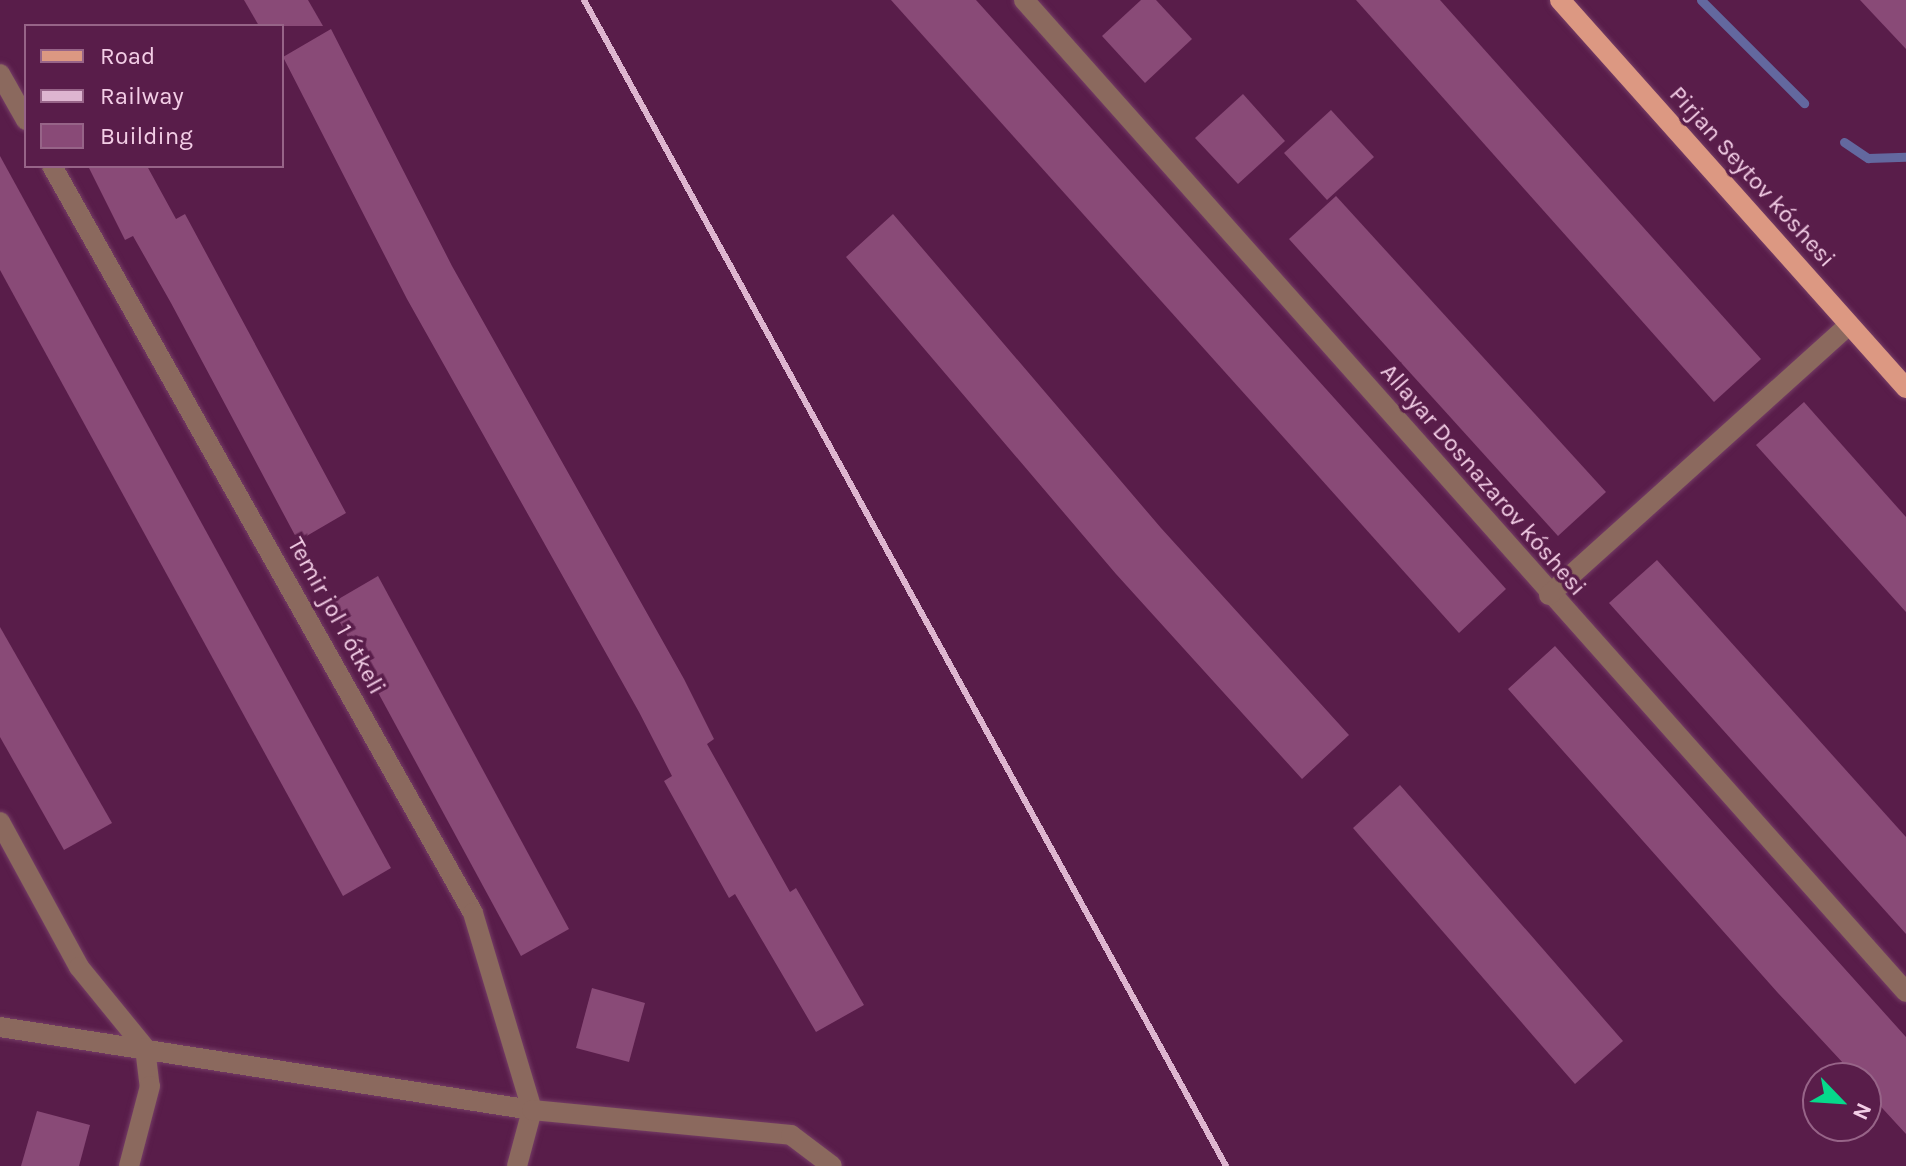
<!DOCTYPE html>
<html>
<head>
<meta charset="utf-8">
<style>
	body { margin:0 }
	#map { position:relative; width:1906px; height:1166px; overflow:hidden; background:#591d4a; font-family:Karla,sans-serif }
	div>[style] { position:absolute }
	.stream>* { height:9px; margin:-4.5px; padding:0 4.5px; transform-origin:4.5px; border-radius:4.5px; background:#63689f }
	.building>* { inset:0; background:#894a77 }
	.roads { filter:drop-shadow(0 0 2px #753d66) drop-shadow(0 0 2px #753d66) }
	.minor>* { height:20px; margin:-10px; padding:0 10px; transform-origin:10px; border-radius:10px; background:#8b695e }
	.major>* { height:20px; margin:-10px; padding:0 10px; transform-origin:10px; border-radius:10px; background:#dc9882 }
	.rail>* { height:6px; margin:-3px; padding:0 3px; transform-origin:3px; border-radius:3px; background:#deb5d0 }
	span { translate:-50% -50%; white-space:nowrap; text-align:center; line-height:1.15; -webkit-text-stroke:7px #591d4a; paint-order:stroke }
	.street-label { font-size:24px; color:#f3cee6 }
	.legend { position:absolute; left:24px; top:24px; width:260px; height:144px; box-sizing:border-box; background:#591d4a; border:2px solid #976488; margin:0; padding:10px 14px; list-style:none; font-size:24px; color:#f3cee6 }
	.legend li { display:flex; align-items:center; gap:16px; height:40px }
	.legend b { width:40px; border:2px solid #976488 }
	.north { position:absolute; left:1802px; top:1062px; width:80px; height:80px; box-sizing:border-box; background:#591d4a; border:2px solid #976488; border-radius:50%; rotate:115deg; font-size:22px; font-weight:700; line-height:32px; text-align:center; color:#f3cee6 }
	.north::after { content:''; display:block; margin:auto; width:28px; height:36px; background:#06d98b; clip-path:polygon(50% 0,100% 100%,50% 72%,0 100%) }
</style>
</head>
<body>
<div id="map">
	<div class="stream">
		<i style="left:1701px;top:0;width:146px;rotate:45deg"></i>
		<i style="left:1844px;top:142px;width:29px;rotate:34deg"></i>
		<i style="left:1868px;top:158px;width:38px;rotate:-2deg"></i>
	</div>
	<div class="building">
		<i style="clip-path:polygon(244px 0,308px 0,323px 26px,259px 26px)"></i>
		<i style="clip-path:polygon(891px 0,976px 0,1506px 589px,1459px 633px)"></i>
		<i style="clip-path:polygon(1141px 0,1156px 0,1192px 39px,1145px 83px,1102px 36px)"></i>
		<i style="clip-path:polygon(1356px 0,1440px 0,1761px 359px,1714px 402px)"></i>
		<i style="clip-path:polygon(1860px 0,1906px 0,1906px 49px)"></i>
		<i style="clip-path:polygon(331px 29px,452px 266px,684px 679px,714px 739px,707px 744px,790px 892px,796px 888px,864px 1005px,816px 1032px,735px 894px,729px 898px,664px 781px,672px 776px,639px 712px,407px 299px,283px 57px)"></i>
		<i style="clip-path:polygon(1243px 94px,1285px 141px,1238px 184px,1195px 138px)"></i>
		<i style="clip-path:polygon(1331px 110px,1374px 157px,1327px 200px,1284px 153px)"></i>
		<i style="clip-path:polygon(0 156px,391px 868px,343px 896px,0 270px)"></i>
		<i style="clip-path:polygon(88px 166px,147px 166px,176px 219px,185px 214px,346px 513px,298px 541px,171px 303px,133px 236px,125px 240px)"></i>
		<i style="clip-path:polygon(1336px 196px,1606px 492px,1558px 536px,1289px 239px)"></i>
		<i style="clip-path:polygon(893px 214px,1161px 528px,1349px 735px,1302px 779px,1116px 574px,846px 257px)"></i>
		<i style="clip-path:polygon(1804px 402px,1906px 517px,1906px 612px,1756px 445px)"></i>
		<i style="clip-path:polygon(1657px 560px,1906px 837px,1906px 934px,1609px 603px)"></i>
		<i style="clip-path:polygon(378px 576px,569px 929px,521px 956px,330px 604px)"></i>
		<i style="clip-path:polygon(0 627px,112px 823px,64px 850px,0 737px)"></i>
		<i style="clip-path:polygon(1555px 646px,1906px 1037px,1906px 1134px,1872px 1097px,1866px 1078px,1857px 1078px,1778px 993px,1508px 689px)"></i>
		<i style="clip-path:polygon(1400px 785px,1623px 1041px,1575px 1084px,1353px 828px)"></i>
		<i style="clip-path:polygon(592px 988px,645px 1003px,629px 1062px,576px 1048px)"></i>
		<i style="clip-path:polygon(37px 1111px,90px 1125px,79px 1166px,21px 1166px)"></i>
	</div>
	<div class="roads">
		<div class="minor">
			<i style="left:1024px;top:0;width:1327px;rotate:48.36deg"></i>
			<i style="left:0;top:74px;width:53px;rotate:60.5deg"></i>
			<i style="left:52px;top:166px;width:857px;rotate:60.59deg"></i>
			<i style="left:473px;top:913px;width:206px;rotate:73.3deg"></i>
			<i style="left:532px;top:1110px;width:58px;rotate:105deg"></i>
			<i style="left:1549px;top:595px;width:404px;rotate:-42deg"></i>
			<i style="left:0;top:822px;width:165px;rotate:61.4deg"></i>
			<i style="left:79px;top:967px;width:104px;rotate:50.8deg"></i>
			<i style="left:145px;top:1048px;width:38px;rotate:83deg"></i>
			<i style="left:150px;top:1086px;width:83px;rotate:104.7deg"></i>
			<i style="left:0;top:1027px;width:538px;rotate:8.87deg"></i>
			<i style="left:532px;top:1110px;width:260px;rotate:5.5deg"></i>
			<i style="left:791px;top:1135px;width:51px;rotate:37.1deg"></i>
		</div>
		<div class="major">
			<i style="left:1560px;top:0;width:520px;rotate:48.27deg"></i>
		</div>
	</div>
	<div class="rail">
		<i style="left:584px;top:0;width:1331px;rotate:61.16deg"></i>
	</div>
	<div class="street-label">
		<span style="left:1752px;top:177px;rotate:48deg">Pirjan Seytov kóshesi</span>
		<span style="left:1483px;top:480px;rotate:49deg">Allayar Dosnazarov kóshesi</span>
		<span style="left:336px;top:616px;rotate:61deg">Temir jol 1 ótkeli</span>
	</div>
	<ul class="legend">
	<li><b style="height:10px;background:#dc9882"></b>Road</li>
	<li><b style="height:10px;background:#deb5d0"></b>Railway</li>
	<li><b style="height:22px;background:#894a77"></b>Building</li>
	</ul>
	<div class="north">N</div>
</div>
</body>
</html>
